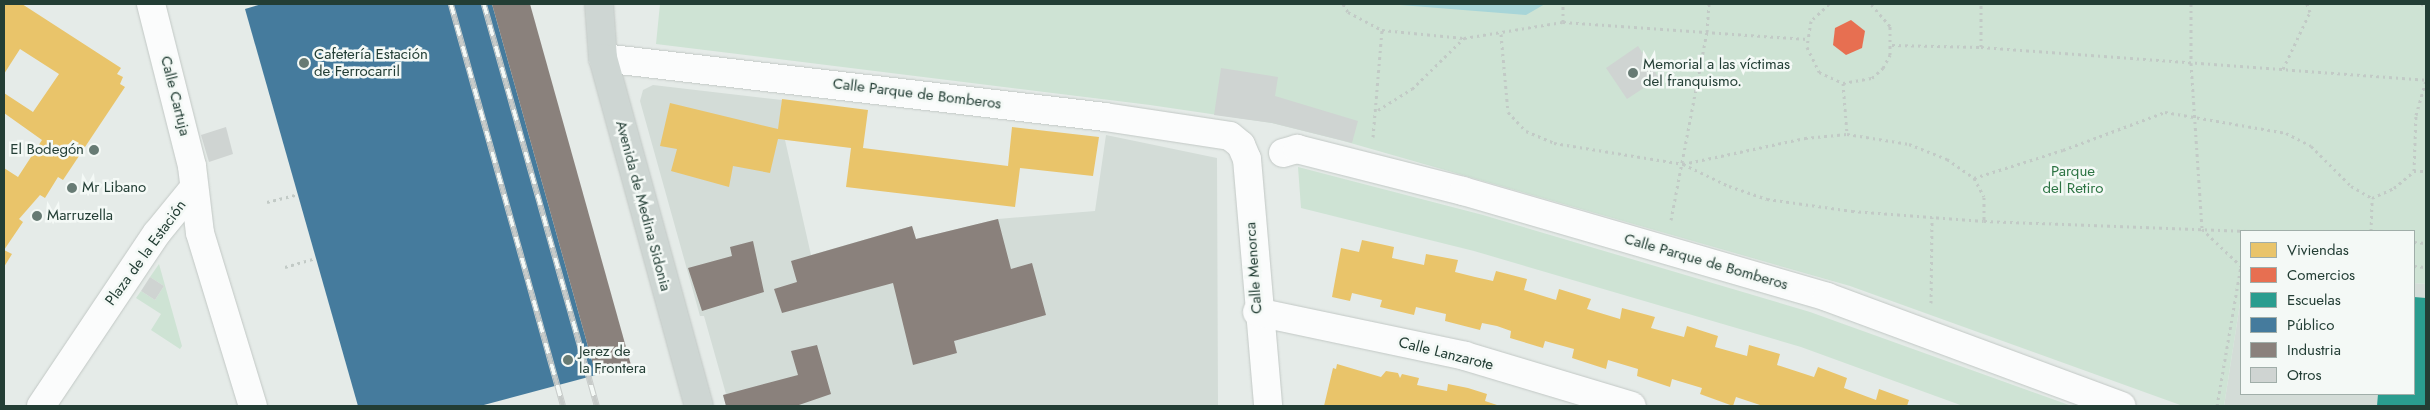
<!DOCTYPE html>
<html>
<head>
<meta charset="utf-8">
<style>
	body { margin:0 }
	#map { position:relative; width:2430px; height:410px; overflow:hidden; background:#e5ebe8; font-family:Jost,sans-serif }
	div>[style] { position:absolute }
	.built>* { inset:0; background:#d3dcd7 }
	.green>* { inset:0; background:#cee3d4 }
	.water>* { inset:0; background:#a7d5d8 }
	.homes>* { inset:0; background:#e9c46a }
	.shops>* { inset:0; background:#e76f51 }
	.schools>* { inset:0; background:#2a9d8f }
	.public>* { inset:0; background:#457b9d }
	.industry>* { inset:0; background:#8a817c }
	.building>* { inset:0; background:#cfd4d2 }
	.path>* { height:3px; margin-top:-1.5px; transform-origin:0; background:repeating-linear-gradient(90deg,#c2cac6 0 2.5px,transparent 0 6.5px) }
	.roads { filter:drop-shadow(0 0 1px #c2c8c5) drop-shadow(0 0 1px #c2c8c5) }
	.minor>* { height:28px; margin:-14px; padding:0 14px; transform-origin:14px; border-radius:14px; background:#fbfcfc }
	.major>* { height:28px; margin:-14px; padding:0 14px; transform-origin:14px; border-radius:14px; background:#ced6d3 }
	.rail>* { height:5.5px; margin-top:-2.75px; transform-origin:0; background:repeating-linear-gradient(90deg,#f4f9f6 0 11px,#c7cbc9 0 22px); box-sizing:border-box; border-block:1px solid #c7cbc9 }
	.dots>* { width:14px; height:14px; translate:-50% -50%; box-sizing:border-box; border:2px solid #f4f9f6; border-radius:50% }
	span { translate:-50% -50%; white-space:nowrap; text-align:center; line-height:1.15; -webkit-text-stroke:5px #f4f9f6; paint-order:stroke }
	.poi-label { font-size:15px; color:#233e35 }
	.left { translate:0 -50%; text-align:left }
	.right { translate:-100% -50%; text-align:right }
	.street-label { font-size:15px; color:#233e35 }
	.park-label { font-size:15px; color:#2d7444 }
	.frame { position:absolute; inset:0; border:5px solid #233e35; pointer-events:none }
	.legend { position:absolute; left:2240px; top:230px; width:175px; height:165px; box-sizing:border-box; background:#f4f9f6; border:1px solid #a0aea9; margin:0; padding:6px 9px; list-style:none; font-size:15px; color:#233e35 }
	.legend li { display:flex; align-items:center; gap:10px; height:25px }
	.legend b { width:25px; border:1px solid #a0aea9 }
</style>
</head>
<body>
<div id="map">
	<div class="built">
		<i style="clip-path:polygon(653px 85px,782px 100px,778px 139px,785px 140px,811px 255px,912px 226px,916px 239px,998px 219px,1095px 211px,1106px 135px,1217px 158px,1218px 406px,726px 406px,723px 395px,726px 394px,704px 316px,700px 316px,640px 101px,643px 90px)"></i>
		<i style="clip-path:polygon(2414px 283px,2426px 284px,2426px 406px,2224px 406px,2241px 297px,2241px 394px,2414px 394px)"></i>
	</div>
	<div class="green">
		<i style="clip-path:polygon(660px 4px,2426px 4px,2426px 284px,2414px 283px,2414px 231px,2241px 231px,2241px 297px,2224px 406px,2183px 406px,1850px 286px,1340px 140px,1272px 123px,1150px 105px,656px 44px)"></i>
		<i style="clip-path:polygon(1298px 167px,1483px 215px,1810px 312px,2069px 405px,1963px 406px,1801px 347px,1474px 251px,1301px 208px)"></i>
		<i style="clip-path:polygon(159px 264px,182px 346px,180px 349px,151px 330px,161px 314px,136px 298px,141px 291px,155px 300px,164px 286px,150px 277px)"></i>
	</div>
	<div class="water">
		<i style="clip-path:polygon(1388px 4px,1545px 4px,1526px 15px)"></i>
	</div>
	<div class="homes">
		<i style="clip-path:polygon(4px 4px,22px 4px,121px 68px,117px 74px,123px 77px,120px 84px,125px 87px,63px 180px,58px 177px,45px 198px,40px 195px,19px 219px,23px 222px,4px 250px,12px 254px,4px 267px,4px 168px,18px 177px,42px 140px,4px 113px,4px 93px,33px 112px,59px 74px,20px 49px,4px 74px)"></i>
		<i style="clip-path:polygon(782px 99px,868px 110px,863px 148px,1008px 166px,1012px 127px,1099px 137px,1093px 176px,1020px 168px,1015px 207px,846px 187px,851px 148px,778px 139px,770px 173px,733px 166px,729px 187px,671px 171px,677px 149px,660px 146px,670px 103px,778px 129px)"></i>
		<i style="clip-path:polygon(1362px 240px,1394px 247px,1392px 258px,1424px 265px,1426px 254px,1458px 260px,1455px 272px,1475px 277px,1493px 281px,1496px 271px,1527px 279px,1524px 290px,1556px 300px,1559px 289px,1591px 299px,1587px 309px,1620px 319px,1622px 308px,1655px 317px,1651px 328px,1684px 337px,1687px 326px,1718px 336px,1715px 347px,1747px 356px,1749px 345px,1780px 354px,1777px 365px,1814px 377px,1818px 367px,1847px 378px,1844px 388px,1876px 400px,1879px 389px,1909px 400px,1907px 406px,1763px 406px,1736px 397px,1733px 406px,1700px 394px,1702px 388px,1672px 379px,1670px 387px,1637px 376px,1638px 369px,1608px 360px,1606px 369px,1572px 358px,1574px 349px,1545px 341px,1543px 348px,1510px 338px,1511px 331px,1497px 326px,1482px 323px,1480px 330px,1445px 321px,1446px 314px,1416px 307px,1414px 315px,1380px 307px,1382px 300px,1352px 293px,1350px 301px,1332px 297px,1341px 248px,1359px 252px)"></i>
		<i style="clip-path:polygon(1337px 364px,1381px 377px,1386px 371px,1398px 373px,1400px 378px,1402px 374px,1419px 378px,1417px 385px,1447px 391px,1448px 384px,1468px 388px,1487px 394px,1485px 401px,1500px 406px,1324px 406px,1333px 368px,1336px 369px)"></i>
	</div>
	<div class="shops">
		<i style="clip-path:polygon(1851px 20px,1865px 31px,1862px 48px,1846px 55px,1833px 45px,1835px 28px)"></i>
	</div>
	<div class="schools">
		<i style="clip-path:polygon(2414px 297px,2426px 298px,2426px 406px,2377px 406px,2378px 394px,2414px 394px)"></i>
	</div>
	<div class="public">
		<i style="clip-path:polygon(262px 4px,492px 4px,596px 375px,480px 406px,358px 406px,245px 9px)"></i>
	</div>
	<div class="industry">
		<i style="clip-path:polygon(492px 4px,530px 4px,631px 365px,596px 375px)"></i>
		<i style="clip-path:polygon(998px 219px,1011px 269px,1032px 263px,1046px 315px,954px 341px,957px 353px,913px 365px,893px 283px,782px 313px,774px 289px,797px 282px,791px 261px,912px 226px,916px 239px)"></i>
		<i style="clip-path:polygon(753px 241px,764px 292px,702px 311px,688px 268px,732px 256px,730px 247px)"></i>
		<i style="clip-path:polygon(817px 345px,831px 394px,796px 406px,726px 406px,723px 395px,798px 375px,791px 351px)"></i>
	</div>
	<div class="building">
		<i style="clip-path:polygon(1638px 46px,1659px 78px,1627px 99px,1606px 68px)"></i>
		<i style="clip-path:polygon(1221px 68px,1278px 77px,1275px 96px,1358px 121px,1352px 143px,1272px 123px,1214px 115px)"></i>
		<i style="clip-path:polygon(226px 127px,233px 154px,209px 162px,201px 135px)"></i>
		<i style="clip-path:polygon(150px 277px,164px 286px,155px 300px,141px 291px)"></i>
	</div>
	<div class="path">
		<i style="left:1343px;top:4px;width:9px;rotate:58deg"></i>
		<i style="left:1348px;top:12px;width:38px;rotate:28deg"></i>
		<i style="left:1382px;top:30px;width:82px;rotate:5.6deg"></i>
		<i style="left:1464px;top:38px;width:100px;rotate:-9.2deg"></i>
		<i style="left:1563px;top:22px;width:245px;rotate:4deg"></i>
		<i style="left:1829px;top:4px;width:25px;rotate:137deg"></i>
		<i style="left:1811px;top:21px;width:26px;rotate:99deg"></i>
		<i style="left:1807px;top:47px;width:28px;rotate:64deg"></i>
		<i style="left:1819px;top:72px;width:26px;rotate:25deg"></i>
		<i style="left:1843px;top:83px;width:29px;rotate:-10deg"></i>
		<i style="left:1872px;top:78px;width:15px;rotate:-42deg"></i>
		<i style="left:1883px;top:68px;width:15px;rotate:-62deg"></i>
		<i style="left:1890px;top:55px;width:29px;rotate:-90deg"></i>
		<i style="left:1890px;top:26px;width:29px;rotate:-131deg"></i>
		<i style="left:2191px;top:4px;width:59px;rotate:90deg"></i>
		<i style="left:2191px;top:63px;width:166px;rotate:86.2deg"></i>
		<i style="left:2202px;top:229px;width:54px;rotate:43.5deg"></i>
		<i style="left:2421px;top:4px;width:5px;rotate:11deg"></i>
		<i style="left:1563px;top:22px;width:18px;rotate:-90deg"></i>
		<i style="left:1501px;top:34px;width:78px;rotate:84.9deg"></i>
		<i style="left:1508px;top:112px;width:26px;rotate:47deg"></i>
		<i style="left:1526px;top:131px;width:30px;rotate:23deg"></i>
		<i style="left:1554px;top:143px;width:131px;rotate:9.2deg"></i>
		<i style="left:1683px;top:164px;width:51px;rotate:25.6deg"></i>
		<i style="left:1729px;top:186px;width:40px;rotate:18.9deg"></i>
		<i style="left:1767px;top:199px;width:86px;rotate:8deg"></i>
		<i style="left:1852px;top:211px;width:132px;rotate:4.3deg"></i>
		<i style="left:1984px;top:221px;width:263px;rotate:2.2deg"></i>
		<i style="left:1892px;top:45px;width:89px;rotate:1.3deg"></i>
		<i style="left:1981px;top:47px;width:446px;rotate:4.2deg"></i>
		<i style="left:1981px;top:47px;width:43px;rotate:-90deg"></i>
		<i style="left:2283px;top:69px;width:63px;rotate:-64.7deg"></i>
		<i style="left:2310px;top:12px;width:9px;rotate:-111deg"></i>
		<i style="left:1843px;top:83px;width:51px;rotate:85.5deg"></i>
		<i style="left:1378px;top:110px;width:40px;rotate:-32deg"></i>
		<i style="left:1412px;top:89px;width:73px;rotate:-44.4deg"></i>
		<i style="left:1373px;top:137px;width:107px;rotate:-85.2deg"></i>
		<i style="left:1683px;top:164px;width:125px;rotate:-12deg"></i>
		<i style="left:1805px;top:138px;width:42px;rotate:-5.4deg"></i>
		<i style="left:1847px;top:134px;width:63px;rotate:9.2deg"></i>
		<i style="left:1909px;top:144px;width:41px;rotate:21.5deg"></i>
		<i style="left:1947px;top:159px;width:33px;rotate:35deg"></i>
		<i style="left:1974px;top:178px;width:21px;rotate:62deg"></i>
		<i style="left:1984px;top:197px;width:24px;rotate:90deg"></i>
		<i style="left:2414px;top:171px;width:56px;rotate:-88deg"></i>
		<i style="left:2416px;top:115px;width:36px;rotate:-74deg"></i>
		<i style="left:1974px;top:178px;width:93px;rotate:-17.5deg"></i>
		<i style="left:2063px;top:150px;width:109px;rotate:-20.4deg"></i>
		<i style="left:2165px;top:112px;width:123px;rotate:9.8deg"></i>
		<i style="left:2286px;top:133px;width:28px;rotate:27deg"></i>
		<i style="left:2311px;top:146px;width:57px;rotate:45deg"></i>
		<i style="left:2351px;top:186px;width:24px;rotate:30deg"></i>
		<i style="left:2372px;top:198px;width:24px;rotate:-24deg"></i>
		<i style="left:2394px;top:188px;width:26px;rotate:-40deg"></i>
		<i style="left:2414px;top:171px;width:12px"></i>
		<i style="left:267px;top:202px;width:32px;rotate:-14deg"></i>
		<i style="left:1671px;top:220px;width:191px;rotate:-79.2deg"></i>
		<i style="left:1707px;top:32px;width:28px;rotate:-86deg"></i>
		<i style="left:2371px;top:231px;width:33px;rotate:-88deg"></i>
		<i style="left:2414px;top:242px;width:12px;rotate:5deg"></i>
		<i style="left:2414px;top:266px;width:12px;rotate:5deg"></i>
		<i style="left:285px;top:267px;width:32px;rotate:-16deg"></i>
		<i style="left:1931px;top:303px;width:86px;rotate:-89.3deg"></i>
		<i style="left:2217px;top:406px;width:142px;rotate:-80.3deg"></i>
	</div>
	<div class="roads">
		<div class="minor">
			<i style="left:151px;top:4px;width:167px;rotate:75.8deg"></i>
			<i style="left:192px;top:166px;width:67px;rotate:83.2deg"></i>
			<i style="left:200px;top:233px;width:181px;rotate:73deg"></i>
			<i style="left:603px;top:58px;width:505px;rotate:6.7deg"></i>
			<i style="left:1105px;top:117px;width:126px;rotate:8.6deg"></i>
			<i style="left:1230px;top:136px;width:14px;rotate:39deg"></i>
			<i style="left:1241px;top:145px;width:15px;rotate:67deg"></i>
			<i style="left:1247px;top:159px;width:248px;rotate:85.1deg"></i>
			<i style="left:1283px;top:153px;width:15px;rotate:-16deg"></i>
			<i style="left:1297px;top:149px;width:171px;rotate:14.2deg"></i>
			<i style="left:1463px;top:191px;width:379px;rotate:16.2deg"></i>
			<i style="left:1827px;top:297px;width:314px;rotate:20.3deg"></i>
			<i style="left:1257px;top:312px;width:213px;rotate:11.9deg"></i>
			<i style="left:1465px;top:356px;width:174px;rotate:16.7deg"></i>
			<i style="left:41px;top:406px;width:208px;rotate:-56.2deg"></i>
			<i style="left:157px;top:233px;width:57px;rotate:-50.7deg"></i>
		</div>
		<div class="major">
			<i style="left:599px;top:4px;width:54px;rotate:85.8deg"></i>
			<i style="left:603px;top:58px;width:361px;rotate:74.6deg"></i>
		</div>
	</div>
	<div class="rail">
		<i style="left:451px;top:4px;width:417px;rotate:74.4deg"></i>
		<i style="left:484px;top:4px;width:418px;rotate:74.3deg"></i>
	</div>
	<div class="dots">
		<i style="left:304px;top:63px;background:#677b74"></i>
		<i style="left:1633px;top:73px;background:#677b74"></i>
		<i style="left:94px;top:150px;background:#677b74"></i>
		<i style="left:72px;top:188px;background:#677b74"></i>
		<i style="left:37px;top:216px;background:#677b74"></i>
		<i style="left:568px;top:360px;background:#677b74"></i>
	</div>
	<div class="poi-label">
		<span class="left" style="left:314px;top:63px">Cafetería Estación<br>de Ferrocarril</span>
		<span class="left" style="left:1643px;top:73px">Memorial a las víctimas<br>del franquismo.</span>
		<span class="right" style="left:84px;top:150px">El Bodegón</span>
		<span class="left" style="left:82px;top:188px">Mr Libano</span>
		<span class="left" style="left:47px;top:216px">Marruzella</span>
		<span class="left" style="left:579px;top:360px">Jerez de<br>la Frontera</span>
	</div>
	<div class="street-label">
		<span style="left:917px;top:94px;rotate:7deg">Calle Parque de Bomberos</span>
		<span style="left:175px;top:96px;rotate:76deg">Calle Cartuja</span>
		<span style="left:643px;top:206px;rotate:75deg">Avenida de Medina Sidonia</span>
		<span style="left:146px;top:253px;rotate:-54deg">Plaza de la Estación</span>
		<span style="left:1706px;top:262px;rotate:16deg">Calle Parque de Bomberos</span>
		<span style="left:1254px;top:268px;rotate:-94deg">Calle Menorca</span>
		<span style="left:1446px;top:354px;rotate:14deg">Calle Lanzarote</span>
	</div>
	<div class="park-label">
		<span style="left:2073px;top:180px">Parque<br>del Retiro</span>
	</div>
	<div class="frame"></div>
	<ul class="legend">
	<li><b style="height:14px;background:#e9c46a"></b>Viviendas</li>
	<li><b style="height:14px;background:#e76f51"></b>Comercios</li>
	<li><b style="height:14px;background:#2a9d8f"></b>Escuelas</li>
	<li><b style="height:14px;background:#457b9d"></b>Público</li>
	<li><b style="height:14px;background:#8a817c"></b>Industria</li>
	<li><b style="height:14px;background:#cfd4d2"></b>Otros</li>
	</ul>
</div>
</body>
</html>
